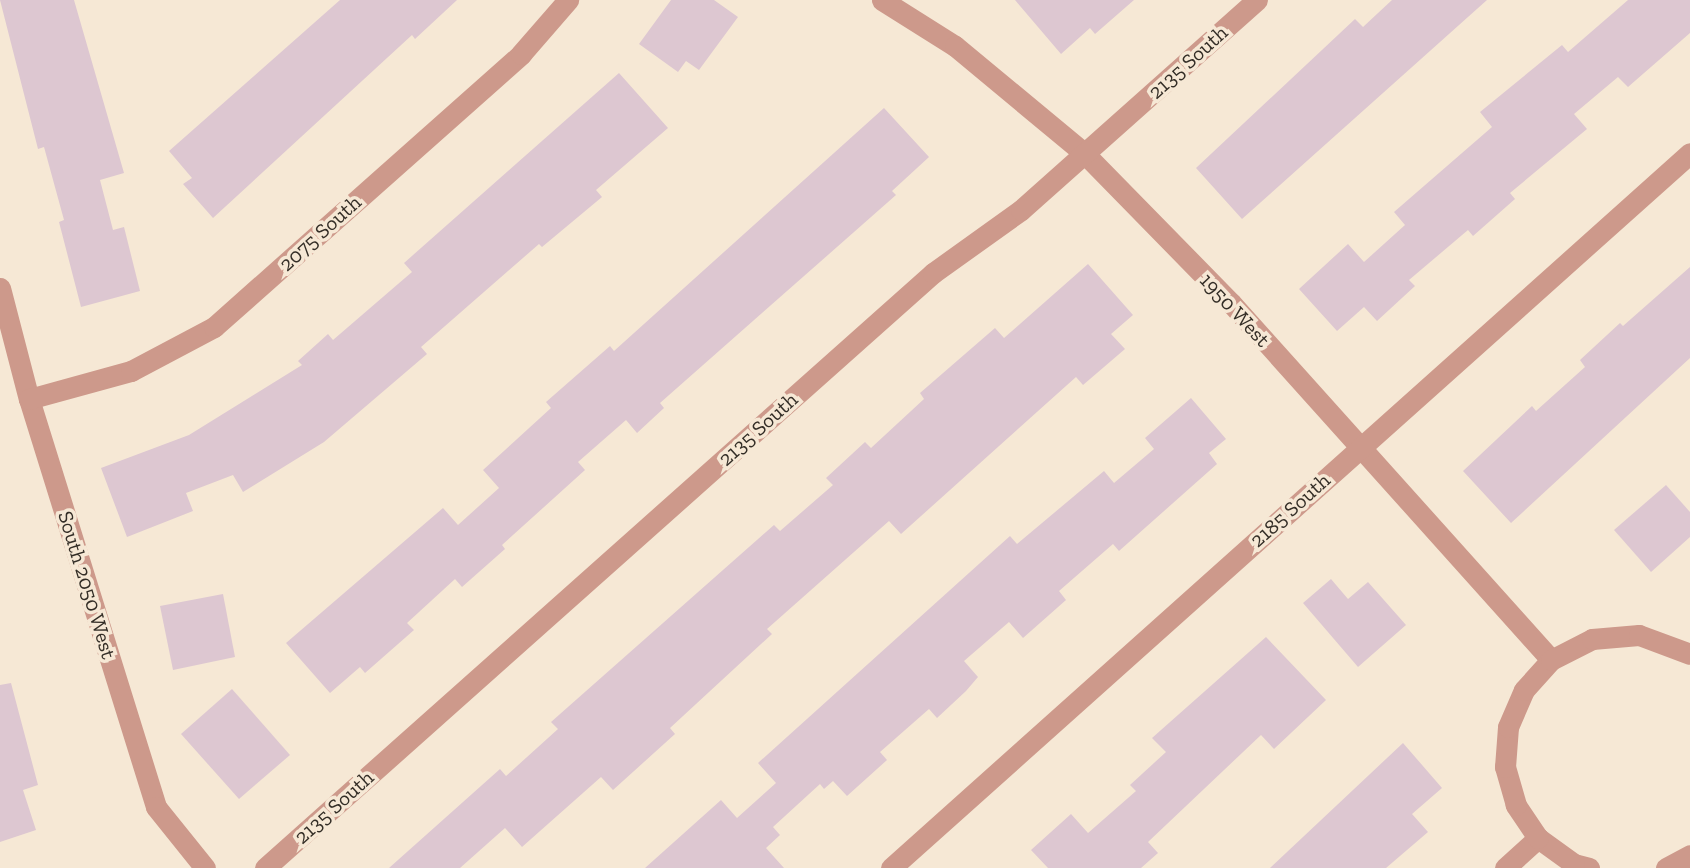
<!DOCTYPE html>
<html>
<head>
<meta charset="utf-8">
<style>
	body { margin:0 }
	#map { position:relative; width:1690px; height:868px; overflow:hidden; background:#f6e8d5; font-family:"Zilla Slab",serif }
	div>[style] { position:absolute }
	.building>* { inset:0; background:#ddc7d1 }
	.street>* { height:21px; margin:-10.5px; padding:0 10.5px; transform-origin:10.5px; border-radius:10.5px; background:#cd998b }
	span { translate:-50% -50%; white-space:nowrap; text-align:center; line-height:1.15; -webkit-text-stroke:7px #f6e8d5; paint-order:stroke }
	.street-label { font-size:21px; color:#342e27 }
</style>
</head>
<body>
<div id="map">
	<div class="building">
		<i style="clip-path:polygon(0 0,74px 0,124px 173px,100px 180px,113px 230px,124px 227px,140px 291px,81px 307px,59px 222px,64px 220px,44px 147px,38px 149px)"></i>
		<i style="clip-path:polygon(340px 0,457px 0,415px 39px,412px 35px,213px 218px,183px 184px,192px 178px,169px 151px)"></i>
		<i style="clip-path:polygon(671px 0,714px 0,738px 17px,699px 70px,686px 61px,678px 72px,639px 44px)"></i>
		<i style="clip-path:polygon(1015px 0,1134px 0,1095px 34px,1090px 28px,1061px 54px)"></i>
		<i style="clip-path:polygon(1392px 0,1487px 0,1242px 219px,1196px 168px,1355px 19px,1363px 27px)"></i>
		<i style="clip-path:polygon(1628px 0,1690px 0,1690px 33px,1628px 87px,1618px 77px,1574px 114px,1587px 129px,1510px 193px,1515px 199px,1473px 236px,1468px 230px,1409px 280px,1415px 286px,1377px 321px,1364px 307px,1337px 331px,1299px 289px,1348px 244px,1364px 262px,1405px 225px,1394px 212px,1492px 127px,1480px 112px,1562px 45px,1568px 52px)"></i>
		<i style="clip-path:polygon(619px 73px,668px 128px,596px 190px,602px 197px,542px 247px,539px 244px,421px 347px,427px 354px,324px 442px,243px 492px,233px 475px,186px 493px,193px 511px,127px 537px,101px 468px,189px 435px,302px 365px,298px 361px,328px 334px,333px 340px,398px 284px,412px 272px,404px 263px)"></i>
		<i style="clip-path:polygon(884px 108px,929px 157px,892px 191px,896px 195px,660px 403px,664px 408px,637px 433px,626px 420px,578px 462px,585px 470px,502px 545px,505px 549px,462px 587px,455px 579px,407px 623px,414px 630px,365px 673px,360px 667px,330px 693px,286px 643px,443px 508px,458px 525px,499px 488px,483px 470px,551px 408px,546px 402px,610px 346px,614px 351px)"></i>
		<i style="clip-path:polygon(1088px 264px,1133px 315px,1111px 334px,1125px 349px,1083px 385px,1076px 377px,901px 534px,889px 521px,767px 629px,772px 634px,670px 728px,675px 734px,613px 790px,601px 777px,522px 847px,505px 828px,460px 868px,389px 868px,500px 769px,506px 776px,558px 729px,551px 722px,774px 525px,780px 531px,833px 485px,826px 478px,865px 442px,871px 448px,924px 399px,920px 393px,995px 328px,1004px 338px)"></i>
		<i style="clip-path:polygon(1690px 267px,1690px 358px,1511px 523px,1463px 471px,1532px 406px,1536px 411px,1585px 367px,1580px 360px,1620px 323px,1623px 326px)"></i>
		<i style="clip-path:polygon(1191px 398px,1226px 439px,1209px 453px,1217px 464px,1119px 551px,1113px 544px,1059px 591px,1066px 600px,1023px 638px,1009px 622px,964px 661px,978px 677px,966px 691px,937px 718px,929px 709px,880px 752px,887px 760px,847px 796px,833px 781px,824px 789px,820px 784px,773px 827px,780px 835px,766px 848px,784px 868px,645px 868px,721px 800px,737px 818px,776px 783px,758px 763px,1010px 536px,1017px 544px,1104px 471px,1114px 483px,1154px 449px,1145px 438px)"></i>
		<i style="clip-path:polygon(1666px 485px,1690px 512px,1690px 537px,1651px 572px,1614px 530px)"></i>
		<i style="clip-path:polygon(1331px 579px,1348px 599px,1368px 582px,1406px 625px,1358px 667px,1303px 603px)"></i>
		<i style="clip-path:polygon(223px 594px,235px 657px,173px 670px,160px 606px)"></i>
		<i style="clip-path:polygon(1266px 637px,1326px 700px,1274px 749px,1261px 735px,1148px 842px,1158px 853px,1141px 868px,1048px 868px,1031px 850px,1071px 814px,1088px 833px,1136px 791px,1130px 785px,1166px 752px,1152px 738px)"></i>
		<i style="clip-path:polygon(11px 683px,38px 785px,23px 790px,36px 830px,0 842px,0 685px)"></i>
		<i style="clip-path:polygon(232px 689px,290px 755px,239px 799px,181px 734px)"></i>
		<i style="clip-path:polygon(1403px 743px,1442px 788px,1412px 814px,1428px 832px,1386px 868px,1270px 868px)"></i>
	</div>
	<div class="street">
		<i style="left:882px;top:0;width:86px;rotate:32.2deg"></i>
		<i style="left:955px;top:46px;width:169px;rotate:39.7deg"></i>
		<i style="left:1085px;top:154px;width:209px;rotate:45.6deg"></i>
		<i style="left:1231px;top:303px;width:479px;rotate:48.1deg"></i>
		<i style="left:0;top:288px;width:115px;rotate:75.4deg"></i>
		<i style="left:29px;top:399px;width:427px;rotate:72.7deg"></i>
		<i style="left:156px;top:807px;width:78px;rotate:51.2deg"></i>
		<i style="left:29px;top:399px;width:106px;rotate:-15.4deg"></i>
		<i style="left:131px;top:371px;width:94px;rotate:-27.9deg"></i>
		<i style="left:214px;top:327px;width:411px;rotate:-41.6deg"></i>
		<i style="left:521px;top:54px;width:72px;rotate:-49deg"></i>
		<i style="left:265px;top:868px;width:895px;rotate:-41.69deg"></i>
		<i style="left:933px;top:273px;width:108px;rotate:-35.6deg"></i>
		<i style="left:1021px;top:210px;width:316px;rotate:-41.7deg"></i>
		<i style="left:891px;top:868px;width:1072px;rotate:-41.82deg"></i>
		<i style="left:1505px;top:868px;width:45px;rotate:-42.3deg"></i>
		<i style="left:1589px;top:868px;width:16px;rotate:-165deg"></i>
		<i style="left:1574px;top:864px;width:44px;rotate:-144.2deg"></i>
		<i style="left:1538px;top:838px;width:40px;rotate:-124deg"></i>
		<i style="left:1516px;top:805px;width:40px;rotate:-106deg"></i>
		<i style="left:1505px;top:767px;width:40px;rotate:-85.7deg"></i>
		<i style="left:1508px;top:727px;width:40px;rotate:-66.6deg"></i>
		<i style="left:1524px;top:690px;width:40px;rotate:-48deg"></i>
		<i style="left:1551px;top:660px;width:46px;rotate:-27.1deg"></i>
		<i style="left:1592px;top:639px;width:47px;rotate:-4.9deg"></i>
		<i style="left:1639px;top:635px;width:54px;rotate:20.4deg"></i>
		<i style="left:1666px;top:868px;width:27px;rotate:-28deg"></i>
	</div>
	<div class="street-label">
		<span style="left:1188px;top:62px;rotate:-42deg">2135 South</span>
		<span style="left:320px;top:233px;rotate:-42deg">2075 South</span>
		<span style="left:1235px;top:310px;rotate:47deg">1950 West</span>
		<span style="left:758px;top:429px;rotate:-42deg">2135 South</span>
		<span style="left:1290px;top:510px;rotate:-42deg">2185 South</span>
		<span style="left:87px;top:585px;rotate:73deg">South 2050 West</span>
		<span style="left:334px;top:807px;rotate:-42deg">2135 South</span>
	</div>
</div>
</body>
</html>
